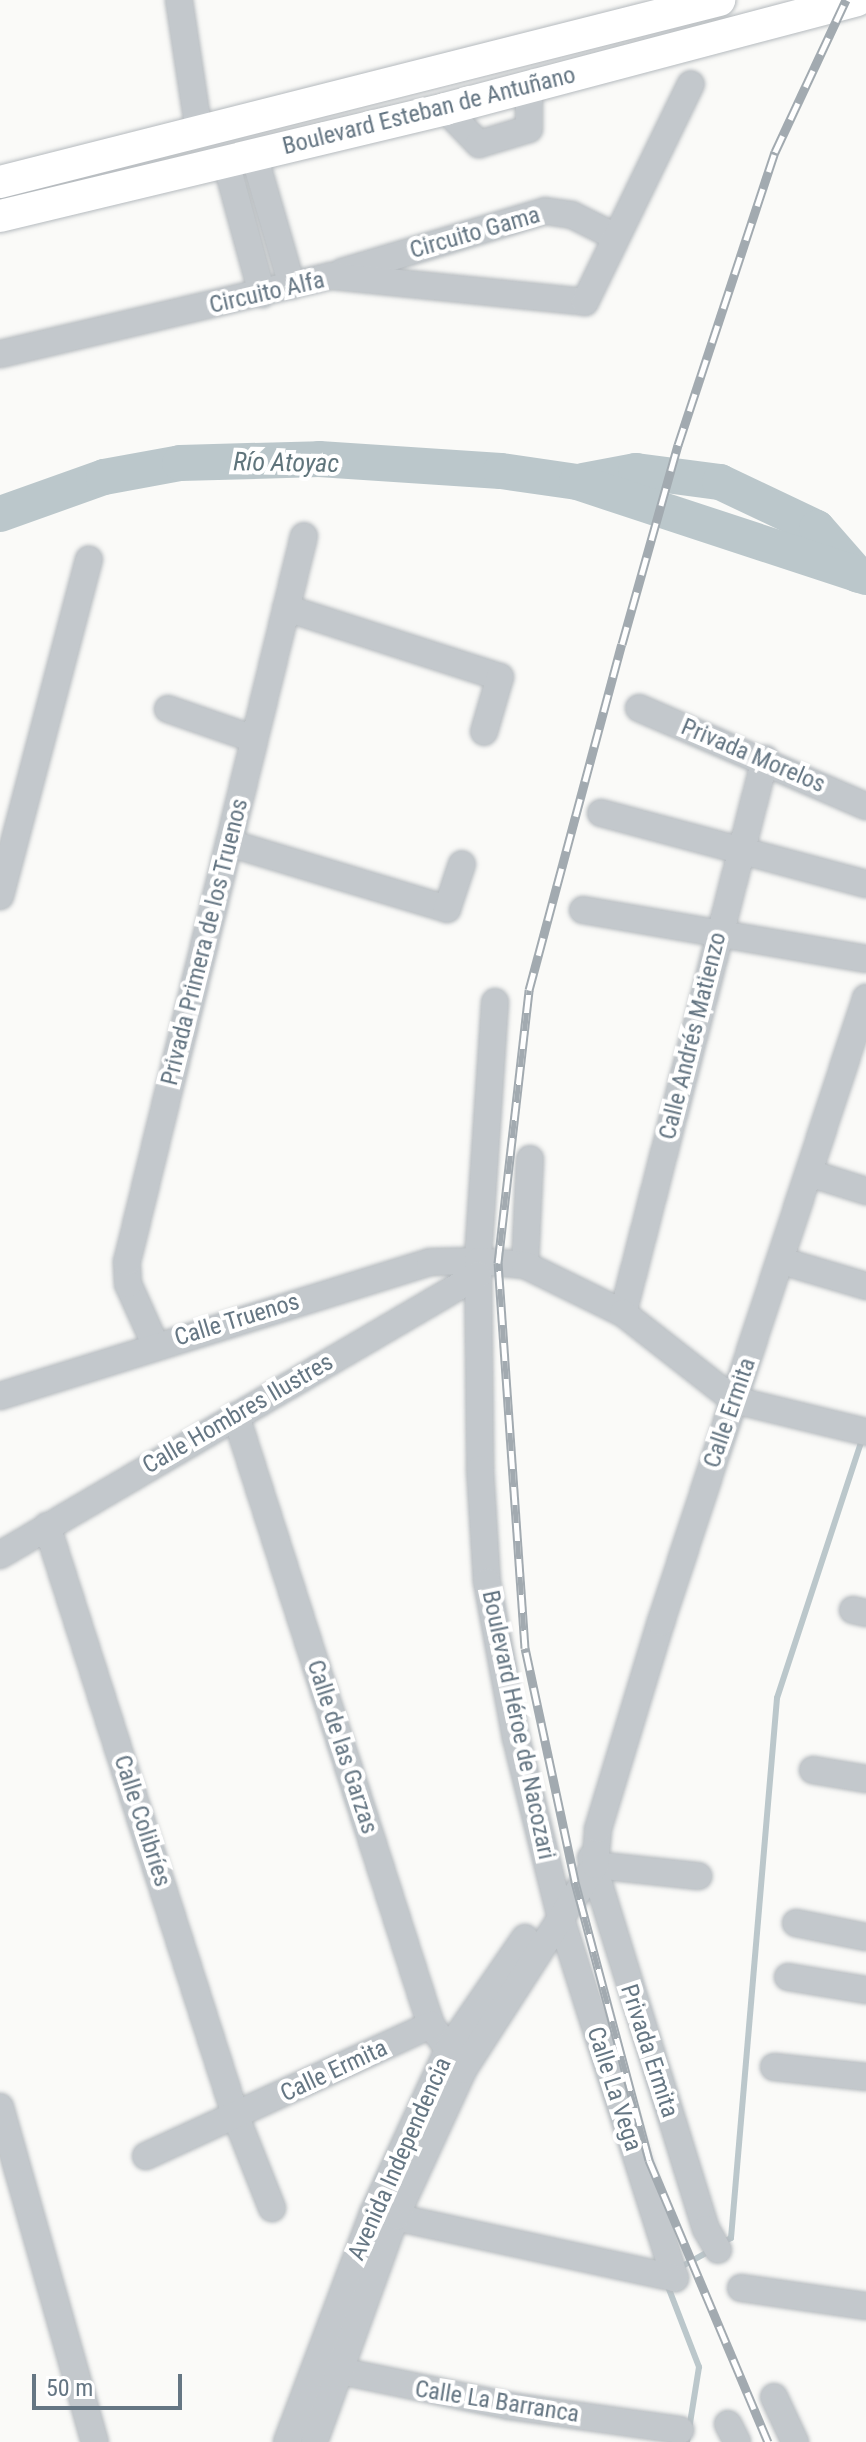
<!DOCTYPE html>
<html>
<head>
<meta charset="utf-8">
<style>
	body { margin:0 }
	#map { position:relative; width:866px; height:2442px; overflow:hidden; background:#fafaf8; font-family:"Roboto Condensed",sans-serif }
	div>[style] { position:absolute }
	.stream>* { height:6px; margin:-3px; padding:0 3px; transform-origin:3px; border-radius:3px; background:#bbc7cb }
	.river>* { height:36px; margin:-18px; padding:0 18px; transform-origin:18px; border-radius:18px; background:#bbc7cb }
	.roads { filter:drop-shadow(0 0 2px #b5babe) drop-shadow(0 0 2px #b5babe) }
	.minor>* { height:26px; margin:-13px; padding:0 13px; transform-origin:13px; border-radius:13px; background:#c3c8cc }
	.major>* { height:32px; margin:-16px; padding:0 16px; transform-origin:16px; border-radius:16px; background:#fff }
	.rail>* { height:9px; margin-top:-4.5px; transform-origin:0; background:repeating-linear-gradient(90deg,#fff 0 18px,#a2aab0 0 36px); box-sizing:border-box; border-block:2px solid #a2aab0 }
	span { translate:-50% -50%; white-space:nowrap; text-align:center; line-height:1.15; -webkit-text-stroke:8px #fff; paint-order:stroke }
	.street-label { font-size:24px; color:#657683 }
	.water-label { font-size:26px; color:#60757c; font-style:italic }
	.scale { position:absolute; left:32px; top:2374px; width:150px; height:36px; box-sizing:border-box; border:4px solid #657683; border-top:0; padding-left:10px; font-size:24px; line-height:28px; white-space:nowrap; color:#657683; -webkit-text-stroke:6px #fff; paint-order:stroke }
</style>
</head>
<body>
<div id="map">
	<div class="stream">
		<i style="left:722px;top:2243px;width:10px;rotate:-29deg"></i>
		<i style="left:731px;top:2238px;width:542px;rotate:-85.13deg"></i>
		<i style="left:777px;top:1698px;width:273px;rotate:-71.8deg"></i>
		<i style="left:677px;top:2269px;width:37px;rotate:-29deg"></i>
		<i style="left:667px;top:2284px;width:89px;rotate:68.9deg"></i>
		<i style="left:699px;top:2367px;width:76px;rotate:99.1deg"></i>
	</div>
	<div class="river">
		<i style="left:583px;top:481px;width:54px;rotate:-10.7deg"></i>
		<i style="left:636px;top:471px;width:85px;rotate:7.5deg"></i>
		<i style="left:720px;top:482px;width:107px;rotate:25.4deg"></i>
		<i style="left:817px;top:528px;width:62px;rotate:48.9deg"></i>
		<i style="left:0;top:514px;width:110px;rotate:-19.6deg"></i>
		<i style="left:104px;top:477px;width:77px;rotate:-10.4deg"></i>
		<i style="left:180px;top:463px;width:139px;rotate:-1.6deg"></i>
		<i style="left:319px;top:459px;width:182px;rotate:3.8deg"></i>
		<i style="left:501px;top:471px;width:77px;rotate:8.2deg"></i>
		<i style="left:577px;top:482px;width:304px;rotate:18.2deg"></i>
	</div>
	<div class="roads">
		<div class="minor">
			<i style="left:179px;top:0;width:134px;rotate:81.4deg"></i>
			<i style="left:445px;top:109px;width:49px;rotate:45.8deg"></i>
			<i style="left:479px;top:144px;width:52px;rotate:-16.7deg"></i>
			<i style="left:529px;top:129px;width:42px;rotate:-90deg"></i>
			<i style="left:254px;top:155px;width:136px;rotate:73.8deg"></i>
			<i style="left:226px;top:162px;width:137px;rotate:74.7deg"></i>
			<i style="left:342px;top:272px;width:212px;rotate:-16.7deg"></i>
			<i style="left:545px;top:211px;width:27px;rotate:8deg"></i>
			<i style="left:572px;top:215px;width:49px;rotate:26.6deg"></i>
			<i style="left:0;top:354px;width:340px;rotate:-13.3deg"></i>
			<i style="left:331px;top:276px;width:255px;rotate:5.8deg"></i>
			<i style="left:585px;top:302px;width:242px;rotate:-64.1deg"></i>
			<i style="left:286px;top:608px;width:225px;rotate:17.9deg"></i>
			<i style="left:500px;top:677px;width:57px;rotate:106.2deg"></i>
			<i style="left:639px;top:708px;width:247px;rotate:23.4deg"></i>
			<i style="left:168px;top:709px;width:91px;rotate:19.2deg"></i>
			<i style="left:601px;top:813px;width:274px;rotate:15deg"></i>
			<i style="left:229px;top:843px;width:228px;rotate:16.8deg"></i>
			<i style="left:447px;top:909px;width:47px;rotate:-71.6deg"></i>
			<i style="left:0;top:896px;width:348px;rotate:-75.2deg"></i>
			<i style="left:583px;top:910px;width:287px;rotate:9.8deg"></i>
			<i style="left:495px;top:1002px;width:260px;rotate:93.8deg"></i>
			<i style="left:478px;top:1261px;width:208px;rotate:89.4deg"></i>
			<i style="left:480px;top:1469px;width:113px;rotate:86.5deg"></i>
			<i style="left:487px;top:1582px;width:159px;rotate:79.5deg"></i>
			<i style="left:516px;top:1738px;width:187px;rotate:76deg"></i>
			<i style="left:561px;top:1919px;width:377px;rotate:72.4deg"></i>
			<i style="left:812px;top:1174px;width:57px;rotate:17.5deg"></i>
			<i style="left:782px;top:1261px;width:88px;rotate:16.6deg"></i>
			<i style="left:525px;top:1265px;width:106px;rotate:-87.3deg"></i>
			<i style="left:623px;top:1313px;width:572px;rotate:-75.62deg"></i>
			<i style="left:155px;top:1344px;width:66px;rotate:-114.2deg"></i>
			<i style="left:128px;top:1284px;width:22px;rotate:-93deg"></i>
			<i style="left:127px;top:1262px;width:747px;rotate:-76.3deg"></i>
			<i style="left:0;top:1396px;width:450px;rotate:-17.3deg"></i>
			<i style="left:430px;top:1262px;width:48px;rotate:-1.2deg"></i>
			<i style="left:478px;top:1261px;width:47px;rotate:4.9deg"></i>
			<i style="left:525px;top:1265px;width:109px;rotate:26.1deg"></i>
			<i style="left:623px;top:1313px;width:141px;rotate:38.1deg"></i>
			<i style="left:734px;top:1400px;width:136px;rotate:13.6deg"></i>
			<i style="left:236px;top:1416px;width:639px;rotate:72.25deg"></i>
			<i style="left:431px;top:2025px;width:55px;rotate:54.6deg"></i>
			<i style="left:47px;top:1526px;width:620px;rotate:72.27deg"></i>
			<i style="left:236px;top:2117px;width:98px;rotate:68.4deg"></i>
			<i style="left:0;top:1555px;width:554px;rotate:-30.36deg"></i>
			<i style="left:853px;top:1610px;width:13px;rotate:13deg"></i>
			<i style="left:813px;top:1770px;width:54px;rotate:9.6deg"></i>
			<i style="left:591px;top:1858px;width:388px;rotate:72.8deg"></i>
			<i style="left:706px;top:2229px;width:24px;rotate:60deg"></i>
			<i style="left:595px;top:1865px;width:104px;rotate:6.1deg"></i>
			<i style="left:796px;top:1923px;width:71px;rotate:11.3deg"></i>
			<i style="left:788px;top:1977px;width:79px;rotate:9.5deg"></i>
			<i style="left:774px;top:2067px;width:93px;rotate:6.2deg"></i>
			<i style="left:0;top:2107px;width:348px;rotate:74.2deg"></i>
			<i style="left:146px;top:2156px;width:314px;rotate:-24.7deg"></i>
			<i style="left:381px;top:2214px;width:301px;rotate:12.3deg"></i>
			<i style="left:741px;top:2288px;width:126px;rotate:8.2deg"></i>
			<i style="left:326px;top:2368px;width:187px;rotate:11.7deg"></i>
			<i style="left:509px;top:2406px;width:173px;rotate:8deg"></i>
			<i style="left:774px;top:2397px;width:50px;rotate:65deg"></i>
			<i style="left:728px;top:2424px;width:20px;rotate:63deg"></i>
			<i style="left:287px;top:2442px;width:245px;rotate:-69.4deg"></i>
			<i style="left:373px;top:2213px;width:179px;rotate:-65.3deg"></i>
			<i style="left:448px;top:2050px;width:136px;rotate:-55.5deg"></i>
			<i style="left:314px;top:2442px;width:240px;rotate:-70.1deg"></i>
			<i style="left:396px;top:2216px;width:161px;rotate:-65.3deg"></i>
			<i style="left:463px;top:2070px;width:244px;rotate:-57.2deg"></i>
			<i style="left:595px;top:1865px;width:36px;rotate:-85deg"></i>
			<i style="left:598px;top:1829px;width:216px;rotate:-73.1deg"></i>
			<i style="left:661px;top:1622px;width:657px;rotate:-71.81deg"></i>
		</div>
		<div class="major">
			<i style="left:0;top:182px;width:742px;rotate:-14.2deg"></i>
			<i style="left:0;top:216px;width:458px;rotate:-13.5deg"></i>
			<i style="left:445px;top:109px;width:426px;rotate:-14.8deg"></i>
		</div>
	</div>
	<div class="rail">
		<i style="left:768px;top:2442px;width:306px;rotate:-112.9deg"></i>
		<i style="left:649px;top:2160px;width:289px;rotate:-104.9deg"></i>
		<i style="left:575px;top:1881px;width:238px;rotate:-102.1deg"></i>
		<i style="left:525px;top:1648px;width:386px;rotate:-94deg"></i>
		<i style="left:498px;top:1263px;width:275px;rotate:-83.5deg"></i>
		<i style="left:529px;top:990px;width:358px;rotate:-75deg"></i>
		<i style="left:622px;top:644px;width:207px;rotate:-74.3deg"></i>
		<i style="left:678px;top:445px;width:309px;rotate:-71.7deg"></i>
		<i style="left:775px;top:152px;width:168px;rotate:-65deg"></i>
	</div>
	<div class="street-label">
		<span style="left:429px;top:111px;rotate:-14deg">Boulevard Esteban de Antuñano</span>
		<span style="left:475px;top:233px;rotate:-16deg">Circuito Gama</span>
		<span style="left:267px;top:293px;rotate:-13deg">Circuito Alfa</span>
		<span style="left:753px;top:756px;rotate:23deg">Privada Morelos</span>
		<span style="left:205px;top:942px;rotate:-76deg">Privada Primera de los Truenos</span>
		<span style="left:693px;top:1036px;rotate:-76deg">Calle Andrés Matienzo</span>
		<span style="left:237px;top:1320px;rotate:-17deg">Calle Truenos</span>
		<span style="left:730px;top:1413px;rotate:-71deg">Calle Ermita</span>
		<span style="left:238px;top:1414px;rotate:-30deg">Calle Hombres Ilustres</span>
		<span style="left:518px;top:1725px;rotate:78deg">Boulevard Héroe de Nacozari</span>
		<span style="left:342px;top:1747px;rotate:72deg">Calle de las Garzas</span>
		<span style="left:142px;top:1821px;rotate:72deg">Calle Colibríes</span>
		<span style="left:649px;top:2051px;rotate:72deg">Privada Ermita</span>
		<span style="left:334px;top:2071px;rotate:-25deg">Calle Ermita</span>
		<span style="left:614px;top:2089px;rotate:72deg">Calle La Vega</span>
		<span style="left:400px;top:2159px;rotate:-66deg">Avenida Independencia</span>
		<span style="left:497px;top:2402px;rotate:9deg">Calle La Barranca</span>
	</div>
	<div class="water-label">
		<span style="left:286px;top:463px;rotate:1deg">Río Atoyac</span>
	</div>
	<div class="scale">50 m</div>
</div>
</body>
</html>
